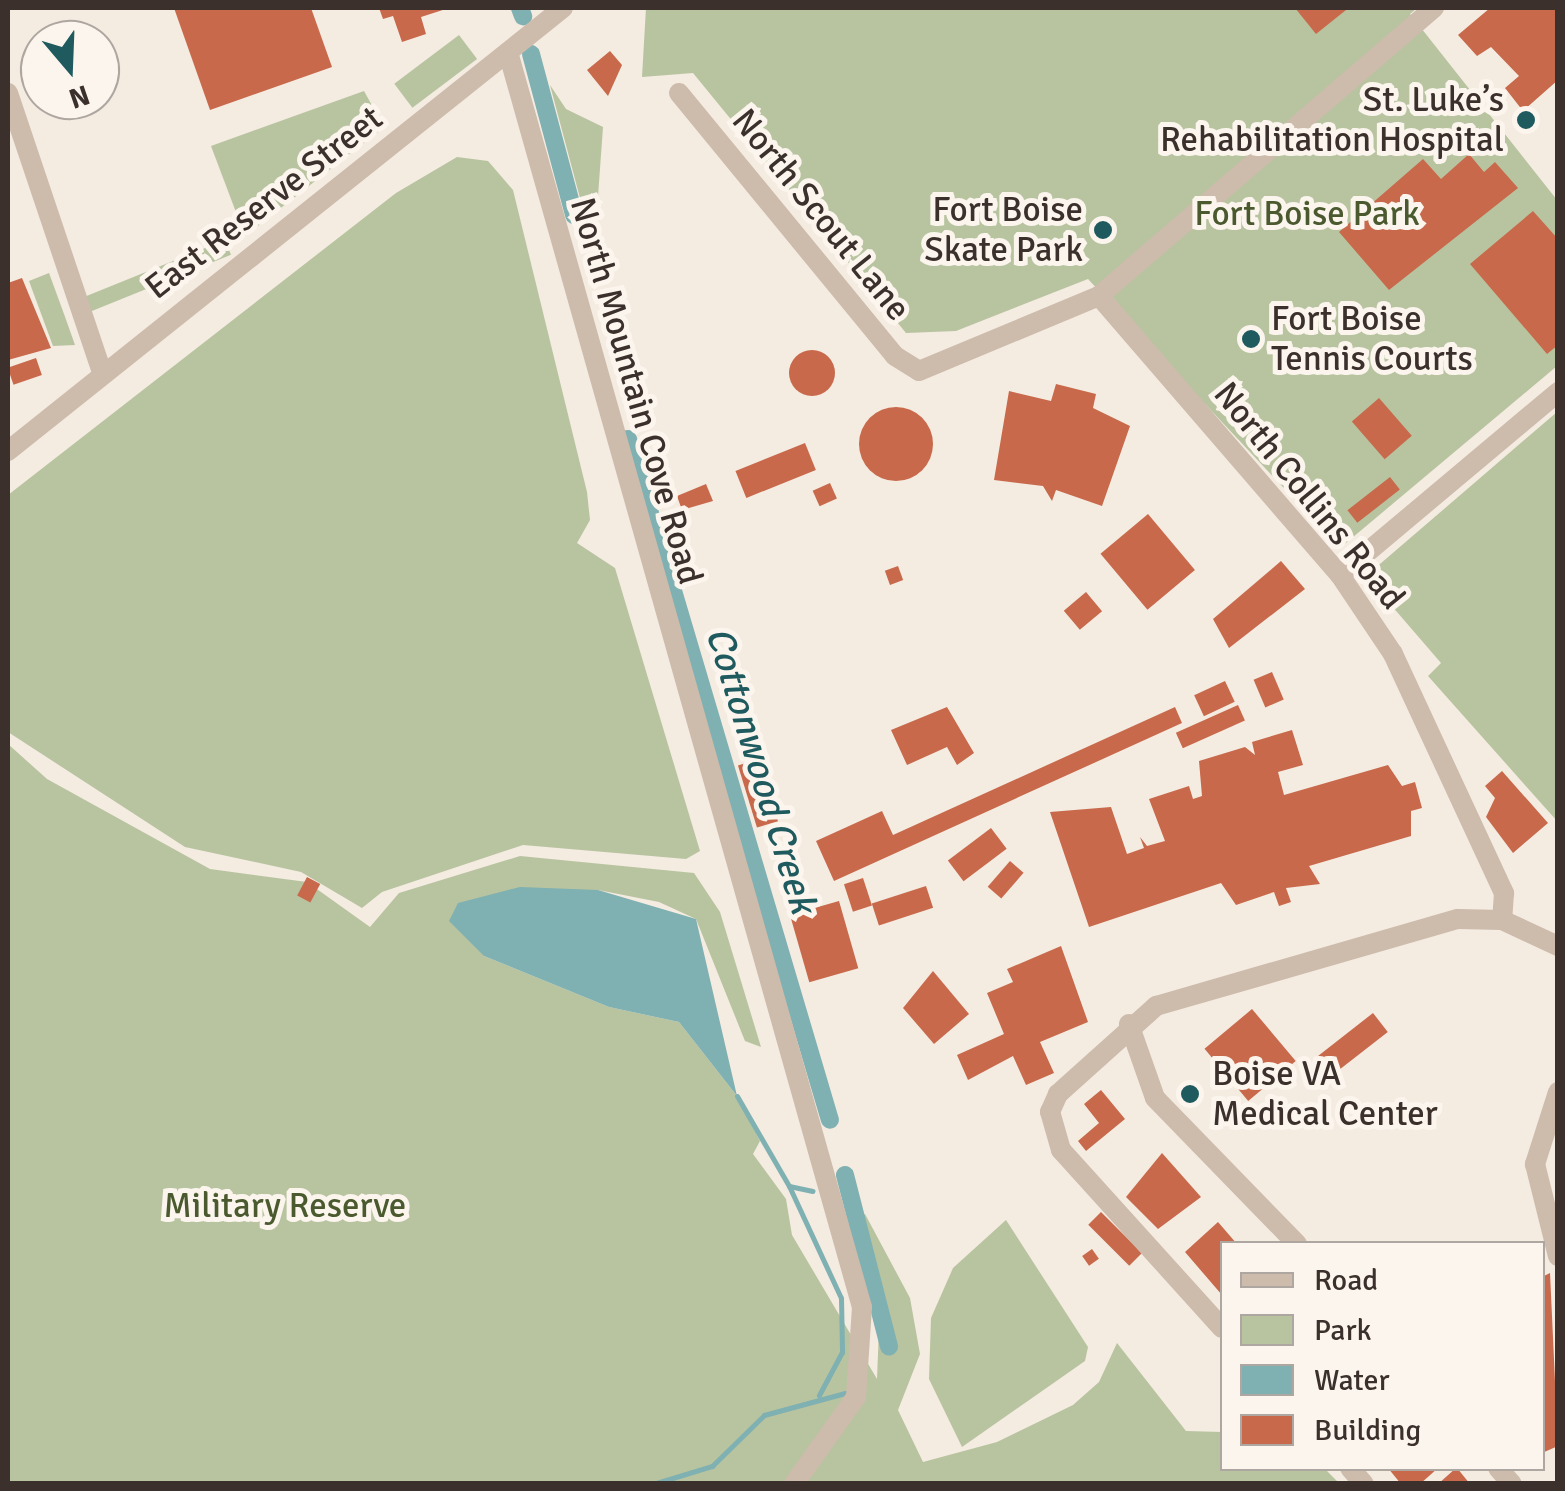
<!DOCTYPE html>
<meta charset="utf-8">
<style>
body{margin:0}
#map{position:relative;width:1565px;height:1491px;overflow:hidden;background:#f4ebe1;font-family:Signika,sans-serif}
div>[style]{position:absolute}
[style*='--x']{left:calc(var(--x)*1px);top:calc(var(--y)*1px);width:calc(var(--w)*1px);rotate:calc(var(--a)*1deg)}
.green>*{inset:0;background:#b8c4a0;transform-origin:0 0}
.water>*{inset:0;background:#7fb0b2}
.stream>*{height:5px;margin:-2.5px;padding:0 2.5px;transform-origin:2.5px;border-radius:2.5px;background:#7fb0b2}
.canal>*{height:18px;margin:-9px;padding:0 9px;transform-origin:9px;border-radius:9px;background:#7fb0b2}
.building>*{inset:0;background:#c8694b;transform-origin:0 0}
.round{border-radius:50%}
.minor>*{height:20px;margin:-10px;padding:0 10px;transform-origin:10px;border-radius:10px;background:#cdbbac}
.dots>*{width:28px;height:28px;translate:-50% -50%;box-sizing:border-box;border:5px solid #fbf5ee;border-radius:50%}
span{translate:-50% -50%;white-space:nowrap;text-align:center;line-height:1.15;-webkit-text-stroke:10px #fbf5ee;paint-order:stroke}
.poi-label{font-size:35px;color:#3b302b}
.right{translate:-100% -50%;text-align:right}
.left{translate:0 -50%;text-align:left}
.street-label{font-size:35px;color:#3b302b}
.park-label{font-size:35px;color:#4a5a2e}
.water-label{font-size:38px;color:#1f5a5e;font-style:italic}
.frame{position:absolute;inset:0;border:10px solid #3b302b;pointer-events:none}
.legend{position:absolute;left:1220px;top:1241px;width:325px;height:230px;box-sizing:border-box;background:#fbf5ee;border:2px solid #aea6a0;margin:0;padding:12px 18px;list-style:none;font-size:30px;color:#3b302b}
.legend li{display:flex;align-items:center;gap:20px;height:50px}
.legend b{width:50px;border:2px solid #aea6a0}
.north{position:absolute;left:20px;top:20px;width:100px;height:100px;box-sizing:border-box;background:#fbf5ee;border:2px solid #aea6a0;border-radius:50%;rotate:161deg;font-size:28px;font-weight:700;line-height:40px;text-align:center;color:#3b302b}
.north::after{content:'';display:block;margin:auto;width:35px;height:45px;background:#1f5a5e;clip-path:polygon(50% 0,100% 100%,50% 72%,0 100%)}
</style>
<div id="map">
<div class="green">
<div style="clip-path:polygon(646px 8px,1417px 8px,1410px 14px,1557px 200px,1557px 366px,1340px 548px,1088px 279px,956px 331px,906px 333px,693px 73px,642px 77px)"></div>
<div style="left:459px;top:35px;width:30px;height:81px;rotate:53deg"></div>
<div style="clip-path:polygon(550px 85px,566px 109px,603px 127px,597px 210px,584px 213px)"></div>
<div style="clip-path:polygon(364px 91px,384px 127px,245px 236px,211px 146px)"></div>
<div style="clip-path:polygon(457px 157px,488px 161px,513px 190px,587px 492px,590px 520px,577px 543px,615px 568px,700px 851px,686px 859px,523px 845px,382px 892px,362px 908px,301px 872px,185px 847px,8px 732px,8px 495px,396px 193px)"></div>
<div style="left:225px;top:240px;width:16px;height:158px;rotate:68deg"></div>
<div style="clip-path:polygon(49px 273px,64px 314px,75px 345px,53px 346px,29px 281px)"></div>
<div style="clip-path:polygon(1557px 412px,1557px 821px,1428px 676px,1441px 663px,1366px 576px)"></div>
<div style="clip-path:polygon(8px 744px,47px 779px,210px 869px,307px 882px,370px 927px,399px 893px,520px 856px,694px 873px,720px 912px,761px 1047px,745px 1041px,696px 919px,659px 902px,598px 890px,484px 956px,609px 1007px,679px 1022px,737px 1096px,760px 1141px,753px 1154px,786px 1199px,792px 1235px,877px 1379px,880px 1303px,856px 1217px,865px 1214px,910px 1298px,920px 1354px,898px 1410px,923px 1462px,997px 1442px,1073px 1405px,1099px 1382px,1117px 1343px,1186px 1431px,1222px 1432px,1222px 1468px,1325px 1469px,1339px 1483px,8px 1483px)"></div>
<div style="clip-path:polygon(1006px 1220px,1088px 1347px,1085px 1361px,962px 1447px,929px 1379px,931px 1318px,953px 1268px)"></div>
</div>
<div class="water">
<div style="clip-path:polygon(520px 887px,598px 890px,696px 919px,737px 1096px,679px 1022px,609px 1007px,484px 956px,449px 921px,458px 903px)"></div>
</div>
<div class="stream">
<div style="--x:737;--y:1096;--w:104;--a:60"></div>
<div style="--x:789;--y:1186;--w:24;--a:12"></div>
<div style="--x:789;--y:1186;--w:123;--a:65.1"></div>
<div style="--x:841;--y:1298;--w:54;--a:88.9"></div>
<div style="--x:842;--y:1352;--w:49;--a:118.1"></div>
<div style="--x:549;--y:1484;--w:47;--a:0"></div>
<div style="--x:653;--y:1484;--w:62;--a:-17"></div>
<div style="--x:712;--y:1466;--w:73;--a:-44.4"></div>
<div style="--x:764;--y:1415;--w:84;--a:-15.2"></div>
</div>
<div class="canal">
<div style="--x:520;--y:8;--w:9;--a:69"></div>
<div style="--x:531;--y:54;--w:167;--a:75"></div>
<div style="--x:628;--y:439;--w:710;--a:73.48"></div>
<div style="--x:845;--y:1175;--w:177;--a:75.6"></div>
</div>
<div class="building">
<div style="clip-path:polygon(174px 8px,311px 8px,332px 67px,210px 110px)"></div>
<div style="clip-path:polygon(379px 8px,449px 8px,421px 17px,426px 34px,402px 42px,393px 16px,383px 19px)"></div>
<div style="clip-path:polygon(1295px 8px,1345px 8px,1346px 10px,1316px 34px)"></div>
<div style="clip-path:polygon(1490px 8px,1558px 8px,1558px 80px,1523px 111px,1505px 88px,1519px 76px,1491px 47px,1477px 56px,1458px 35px)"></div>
<div style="clip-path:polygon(610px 51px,622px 65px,608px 96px,587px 70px)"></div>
<div style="clip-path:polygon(1469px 154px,1484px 172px,1495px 162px,1518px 188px,1389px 290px,1339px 232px,1423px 159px,1441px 179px)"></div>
<div style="clip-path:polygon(1533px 211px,1558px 239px,1558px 345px,1547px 354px,1470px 264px)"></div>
<div style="clip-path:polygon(22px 278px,51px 348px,8px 360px,8px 283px)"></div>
<div class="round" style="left:789px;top:350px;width:46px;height:46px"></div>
<div style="left:36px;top:358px;width:18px;height:30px;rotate:71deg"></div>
<div style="clip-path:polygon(1056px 384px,1096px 394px,1093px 408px,1130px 426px,1102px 506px,1056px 490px,1052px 501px,1043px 486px,994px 480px,1009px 391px,1051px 401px)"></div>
<div style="left:1379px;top:398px;width:50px;height:36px;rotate:49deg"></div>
<div class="round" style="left:859px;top:407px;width:74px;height:74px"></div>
<div style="left:805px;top:443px;width:29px;height:75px;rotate:68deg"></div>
<div style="left:1390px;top:477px;width:16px;height:54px;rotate:52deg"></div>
<div style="left:830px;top:483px;width:17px;height:19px;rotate:66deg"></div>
<div style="clip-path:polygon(706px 484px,713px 501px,682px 510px,677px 496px)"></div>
<div style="left:1148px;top:514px;width:73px;height:62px;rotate:50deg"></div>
<div style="clip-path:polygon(1281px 561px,1305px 589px,1229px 648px,1213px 619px)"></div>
<div style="left:898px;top:566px;width:15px;height:14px;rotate:70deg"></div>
<div style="left:1086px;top:592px;width:25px;height:29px;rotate:50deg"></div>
<div style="left:1272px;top:672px;width:30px;height:20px;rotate:67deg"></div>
<div style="left:1225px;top:681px;width:23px;height:34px;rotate:65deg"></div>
<div style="left:1238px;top:705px;width:17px;height:68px;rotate:66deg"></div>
<div style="clip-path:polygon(947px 707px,974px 753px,957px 765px,947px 747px,907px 765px,891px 730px)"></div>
<div style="clip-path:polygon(1175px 707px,1182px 723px,834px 881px,816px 841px,882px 811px,893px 835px)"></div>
<div style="clip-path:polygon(1292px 730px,1303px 765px,1278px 772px,1284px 795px,1388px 765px,1402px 786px,1415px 782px,1422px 808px,1411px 811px,1411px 836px,1309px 866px,1320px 884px,1286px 888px,1291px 902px,1279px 906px,1274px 892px,1236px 905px,1221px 883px,1089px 927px,1050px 812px,1111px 807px,1127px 854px,1144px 848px,1140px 837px,1147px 846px,1165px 841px,1149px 799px,1189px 786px,1193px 799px,1202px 796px,1199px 761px,1245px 747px,1255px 755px,1252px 742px)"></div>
<div style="left:759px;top:759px;width:65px;height:22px;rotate:73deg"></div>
<div style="clip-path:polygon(1502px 771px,1548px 823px,1513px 853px,1486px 817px,1495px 798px,1485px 786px)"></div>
<div style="left:991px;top:828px;width:26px;height:54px;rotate:53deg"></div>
<div style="left:1010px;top:861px;width:18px;height:34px;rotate:41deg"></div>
<div style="left:307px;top:877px;width:15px;height:21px;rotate:28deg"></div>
<div style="left:863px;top:878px;width:29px;height:20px;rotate:72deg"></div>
<div style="left:926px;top:886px;width:23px;height:57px;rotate:72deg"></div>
<div style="left:839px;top:901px;width:70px;height:51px;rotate:74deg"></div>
<div style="clip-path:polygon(1061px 946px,1088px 1022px,1040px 1042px,1054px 1073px,1026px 1085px,1013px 1056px,968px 1080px,957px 1055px,1004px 1034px,987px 993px,1013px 982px,1007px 969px)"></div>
<div style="clip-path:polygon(933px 971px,969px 1014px,934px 1044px,903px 1008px)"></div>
<div style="left:1252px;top:1009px;width:68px;height:62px;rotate:50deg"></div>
<div style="left:1373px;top:1013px;width:24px;height:75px;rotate:52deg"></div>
<div style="clip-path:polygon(1101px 1090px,1125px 1119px,1086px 1151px,1078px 1141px,1099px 1123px,1084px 1104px)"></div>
<div style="clip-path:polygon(1162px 1153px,1201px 1197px,1158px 1229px,1126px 1197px)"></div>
<div style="left:1101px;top:1212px;width:58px;height:18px;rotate:45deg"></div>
<div style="clip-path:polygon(1218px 1222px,1237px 1244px,1222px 1244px,1222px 1295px,1185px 1252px)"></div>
<div style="left:1092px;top:1249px;width:12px;height:12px;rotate:55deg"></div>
<div style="clip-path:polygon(1550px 1273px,1558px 1446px,1542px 1453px,1542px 1277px)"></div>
<div style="clip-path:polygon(1388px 1468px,1438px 1468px,1420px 1484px,1401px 1484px)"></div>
<div style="clip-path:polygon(1457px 1468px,1470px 1484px,1438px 1484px,1456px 1468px)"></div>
</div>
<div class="minor">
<div style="--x:508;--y:52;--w:1304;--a:74.25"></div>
<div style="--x:862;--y:1307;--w:90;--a:93.8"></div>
<div style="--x:856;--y:1397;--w:107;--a:125.5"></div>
<div style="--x:8;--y:93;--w:295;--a:71.4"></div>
<div style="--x:679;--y:93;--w:340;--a:50.6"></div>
<div style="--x:895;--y:356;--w:28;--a:32"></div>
<div style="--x:919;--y:371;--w:195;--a:-22.6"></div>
<div style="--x:1099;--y:296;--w:442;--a:-40.7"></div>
<div style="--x:1099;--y:296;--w:369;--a:49.2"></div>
<div style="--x:1340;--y:575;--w:95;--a:56.1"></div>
<div style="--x:1393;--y:654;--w:264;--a:65.1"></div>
<div style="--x:1504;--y:893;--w:27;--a:94"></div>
<div style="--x:8;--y:451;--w:710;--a:-38.6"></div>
<div style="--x:1340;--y:575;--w:285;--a:-40"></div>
<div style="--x:1129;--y:1024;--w:78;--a:70.6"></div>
<div style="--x:1155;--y:1098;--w:204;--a:45.8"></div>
<div style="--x:1558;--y:1092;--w:76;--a:107.7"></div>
<div style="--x:1535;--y:1164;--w:95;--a:76"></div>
<div style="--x:1222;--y:1328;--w:240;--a:-132.1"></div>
<div style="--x:1061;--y:1150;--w:40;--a:-106"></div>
<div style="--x:1050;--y:1112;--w:20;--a:-66"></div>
<div style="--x:1058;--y:1094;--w:132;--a:-41.9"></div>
<div style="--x:1156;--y:1006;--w:314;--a:-16.1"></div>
<div style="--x:1458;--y:919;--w:44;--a:1.3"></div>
<div style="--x:1502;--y:920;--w:62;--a:24.9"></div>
<div style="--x:1350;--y:1468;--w:21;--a:49"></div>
<div style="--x:1498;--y:1468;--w:21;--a:49"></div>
</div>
<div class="dots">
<div style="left:1526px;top:120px;background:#1f5a5e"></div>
<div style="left:1103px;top:230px;background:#1f5a5e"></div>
<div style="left:1251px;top:339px;background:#1f5a5e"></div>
<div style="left:1190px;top:1094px;background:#1f5a5e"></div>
</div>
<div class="poi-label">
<span class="right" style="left:1504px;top:120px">St. Luke’s<br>Rehabilitation Hospital</span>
<span class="right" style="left:1083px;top:230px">Fort Boise<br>Skate Park</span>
<span class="left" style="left:1271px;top:339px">Fort Boise<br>Tennis Courts</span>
<span class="left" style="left:1212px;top:1094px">Boise VA<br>Medical Center</span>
</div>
<div class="street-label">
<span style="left:264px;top:203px;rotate:-38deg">East Reserve Street</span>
<span style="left:821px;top:215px;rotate:51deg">North Scout Lane</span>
<span style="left:636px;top:391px;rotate:74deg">North Mountain Cove Road</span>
<span style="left:1309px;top:496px;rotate:51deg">North Collins Road</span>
</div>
<div class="park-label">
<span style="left:1307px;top:214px">Fort Boise Park</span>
<span style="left:285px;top:1206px">Military Reserve</span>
</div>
<div class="water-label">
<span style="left:761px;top:770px;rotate:73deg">Cottonwood Creek</span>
</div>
<div class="frame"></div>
<ul class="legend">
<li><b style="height:12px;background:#cdbbac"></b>Road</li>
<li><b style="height:28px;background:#b8c4a0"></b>Park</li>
<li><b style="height:28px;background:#7fb0b2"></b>Water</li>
<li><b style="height:28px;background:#c8694b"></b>Building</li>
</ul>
<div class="north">N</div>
</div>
